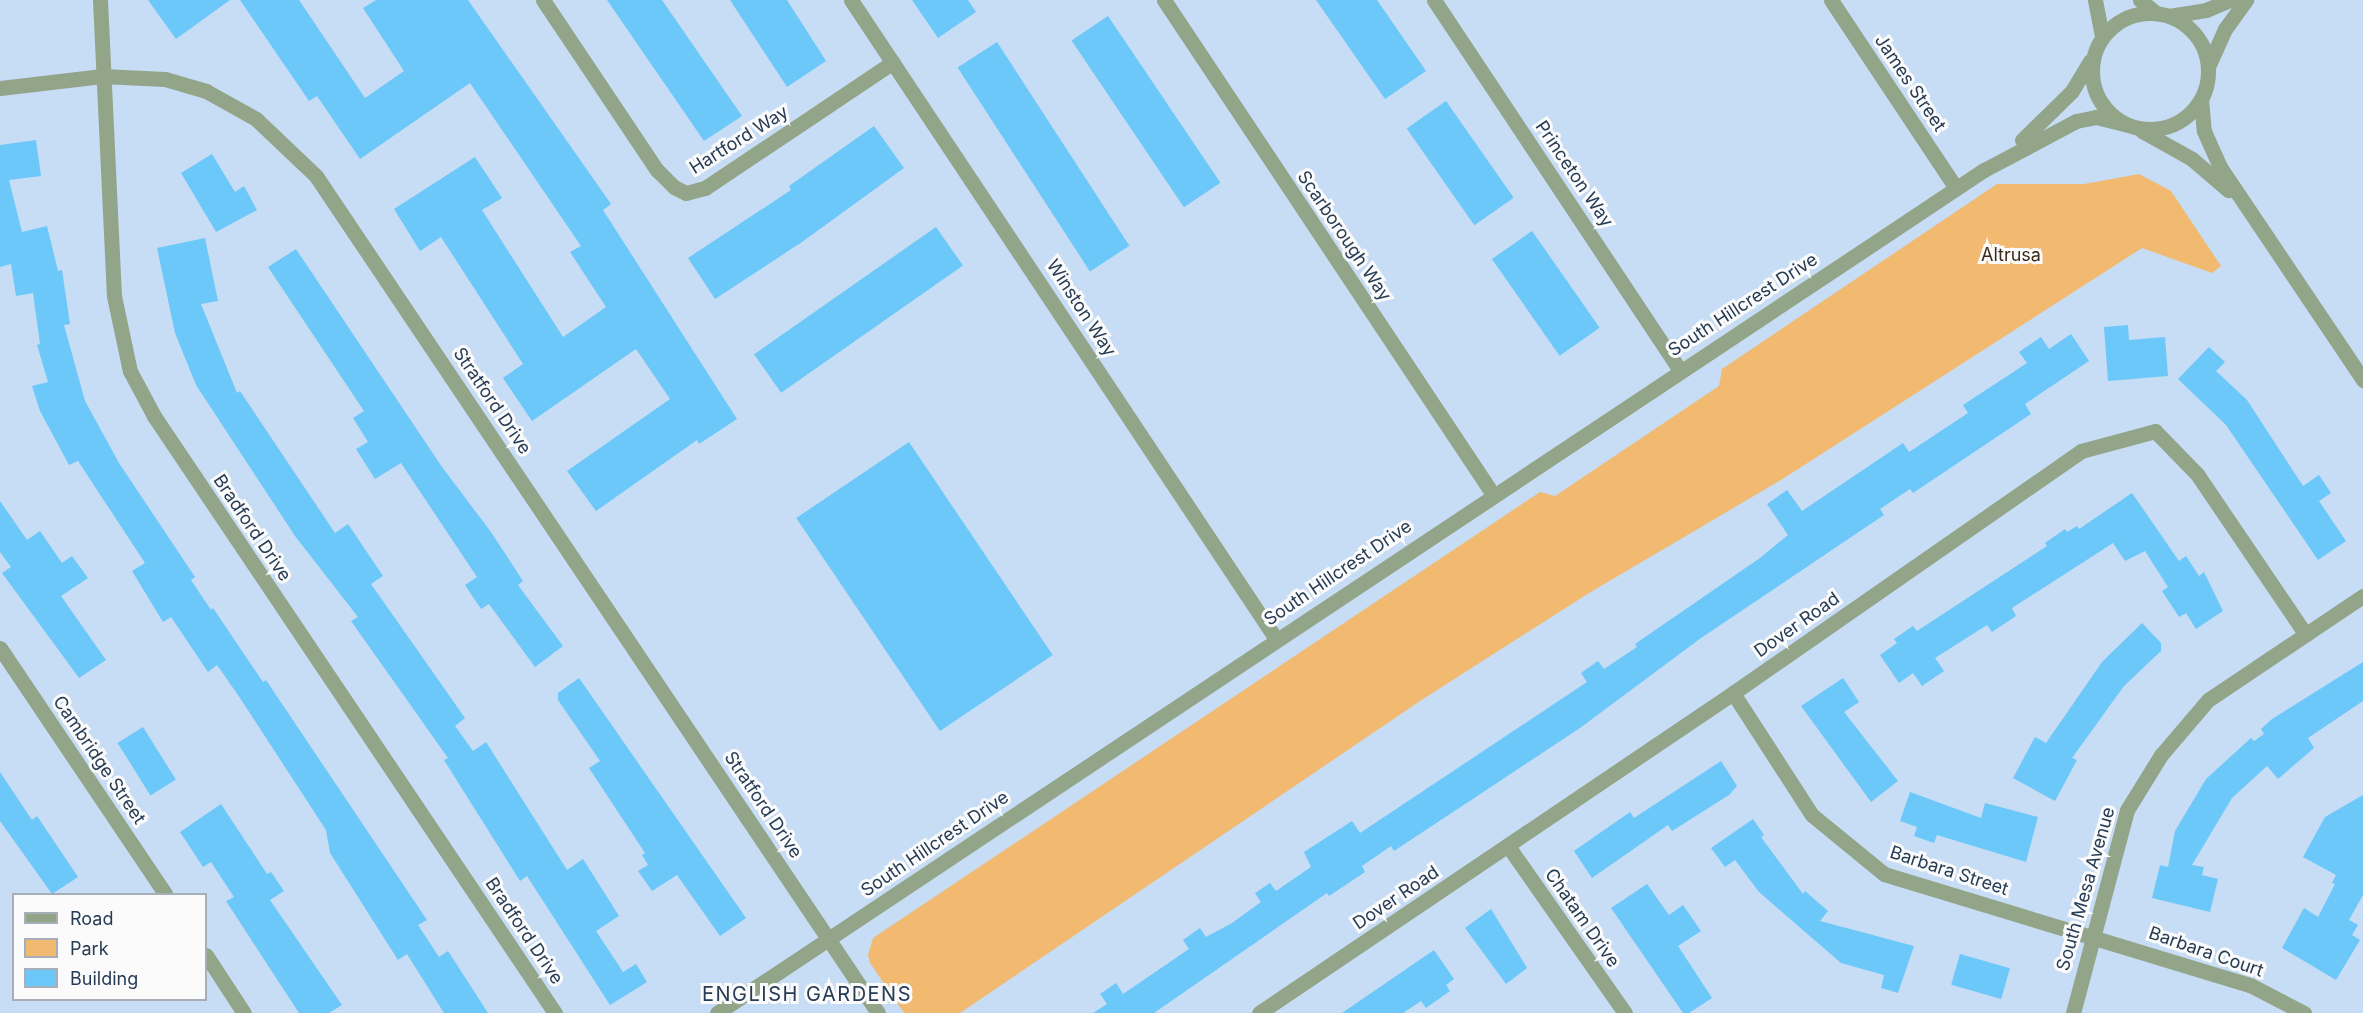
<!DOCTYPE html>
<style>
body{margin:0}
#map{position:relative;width:2363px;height:1013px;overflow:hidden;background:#c7dcf5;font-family:Inter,sans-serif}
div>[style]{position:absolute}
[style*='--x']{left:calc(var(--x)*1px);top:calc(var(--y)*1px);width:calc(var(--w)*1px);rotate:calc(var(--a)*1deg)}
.green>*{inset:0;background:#f1ba70}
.building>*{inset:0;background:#6cc8f8;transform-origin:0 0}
.minor>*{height:15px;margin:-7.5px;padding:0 7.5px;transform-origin:7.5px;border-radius:7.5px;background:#93a588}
.minor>.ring{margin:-7.5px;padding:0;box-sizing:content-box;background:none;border:15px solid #93a588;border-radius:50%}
span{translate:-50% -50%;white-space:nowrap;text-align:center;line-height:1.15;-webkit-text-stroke:6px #fbfbfb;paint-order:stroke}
.street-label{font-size:18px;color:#263b54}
.park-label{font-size:18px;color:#392c1b}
.neighbourhood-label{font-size:20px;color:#263b54;letter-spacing:1.5px}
.legend{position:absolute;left:12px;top:893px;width:195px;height:108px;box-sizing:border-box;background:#fbfbfb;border:2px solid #a6aeb8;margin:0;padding:8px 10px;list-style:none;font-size:18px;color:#263b54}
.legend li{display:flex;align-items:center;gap:12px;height:30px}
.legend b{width:30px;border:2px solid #a6aeb8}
</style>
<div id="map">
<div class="green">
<div style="clip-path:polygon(2139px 174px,2171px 191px,2221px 266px,2212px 273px,2142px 248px,1781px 480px,1589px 593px,1423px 699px,960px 1013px,904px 1013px,870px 963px,868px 955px,873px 938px,1540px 492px,1555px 496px,1719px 386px,1722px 369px,1997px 184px,2084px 184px)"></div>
</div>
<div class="building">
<div style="clip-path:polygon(148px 0,230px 0,176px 39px)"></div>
<div style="clip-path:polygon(240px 0,299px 0,365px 98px,404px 71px,363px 8px,376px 0,468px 0,611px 204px,603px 210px,737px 419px,699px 444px,697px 440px,596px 511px,567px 471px,670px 399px,636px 349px,532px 421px,503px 378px,523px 364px,441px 237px,420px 251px,394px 209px,475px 157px,502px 198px,482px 210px,563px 337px,606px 307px,570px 252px,581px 246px,470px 83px,360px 159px,317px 96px,309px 101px)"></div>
<div style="clip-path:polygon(607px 0,662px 0,742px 116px,704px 141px)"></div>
<div style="clip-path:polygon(730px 0,787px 0,826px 61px,787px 87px)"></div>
<div style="clip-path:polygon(912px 0,968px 0,976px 12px,938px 38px)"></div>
<div style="clip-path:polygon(1316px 0,1377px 0,1426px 71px,1385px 99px)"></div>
<div style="left:1108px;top:16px;width:201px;height:44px;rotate:56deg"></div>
<div style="left:997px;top:42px;width:243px;height:47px;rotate:57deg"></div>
<div style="left:1446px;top:101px;width:118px;height:48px;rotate:55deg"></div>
<div style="clip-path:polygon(874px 126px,904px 168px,802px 242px,715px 299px,688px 258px,791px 190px,789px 186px)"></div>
<div style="clip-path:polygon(36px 140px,41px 176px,9px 180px,22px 232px,47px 226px,58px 271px,62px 270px,70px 324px,64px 325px,85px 401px,119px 463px,195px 577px,191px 580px,211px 610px,213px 608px,263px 682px,266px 680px,427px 920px,418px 925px,439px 957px,448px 951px,488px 1013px,444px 1013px,407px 954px,398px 960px,330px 853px,326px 830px,240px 698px,217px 665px,208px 672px,171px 617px,163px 622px,132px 571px,145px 563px,78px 461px,69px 465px,40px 411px,32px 386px,48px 382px,37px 345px,40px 344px,33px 293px,16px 296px,11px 264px,0 267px,0 145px)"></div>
<div style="clip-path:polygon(212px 154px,235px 192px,244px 186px,257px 210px,216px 232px,181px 173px)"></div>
<div style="left:936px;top:227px;width:47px;height:222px;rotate:55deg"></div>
<div style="left:1532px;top:231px;width:118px;height:49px;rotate:55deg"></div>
<div style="clip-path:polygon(205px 238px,218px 301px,201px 304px,237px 393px,240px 391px,335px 533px,348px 524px,383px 576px,371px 584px,465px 718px,455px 726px,473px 751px,486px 742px,567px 870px,583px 859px,619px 916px,596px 931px,623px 972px,636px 964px,647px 982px,610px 1005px,527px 876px,520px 881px,444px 760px,448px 758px,351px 621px,358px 617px,295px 536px,196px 385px,175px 333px,157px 248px)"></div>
<div style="clip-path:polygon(296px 249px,442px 467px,491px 532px,523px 581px,518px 585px,563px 646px,535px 667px,489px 604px,481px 609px,465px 585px,477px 577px,401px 463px,375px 479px,356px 449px,368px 442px,353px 418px,364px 411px,268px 267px)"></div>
<div style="clip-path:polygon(2128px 325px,2129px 340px,2165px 337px,2168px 376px,2108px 381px,2104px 327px)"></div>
<div style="clip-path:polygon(2071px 334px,2089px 361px,2025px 404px,2031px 414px,1913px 493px,1910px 489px,1880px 509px,1884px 515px,1701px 638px,1580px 728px,1394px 851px,1391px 846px,1362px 866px,1365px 872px,1329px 896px,1327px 893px,1154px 1013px,1093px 1013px,1107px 1004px,1100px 994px,1116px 983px,1123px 994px,1189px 949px,1183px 940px,1200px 928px,1206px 937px,1232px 923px,1261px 902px,1255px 893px,1270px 883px,1276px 891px,1311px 867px,1304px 852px,1352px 821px,1360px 833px,1587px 682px,1581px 673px,1598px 661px,1604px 669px,1637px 647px,1635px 644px,1760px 558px,1788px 535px,1767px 504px,1787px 490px,1802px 511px,1903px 443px,1909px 452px,1968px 413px,1963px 405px,2027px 363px,2019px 352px,2041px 337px,2049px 349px)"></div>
<div style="clip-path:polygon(2209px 347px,2225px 362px,2216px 371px,2247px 400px,2303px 486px,2319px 475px,2331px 493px,2319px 501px,2346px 541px,2318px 560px,2226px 425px,2178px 379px)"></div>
<div style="left:909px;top:442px;width:257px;height:136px;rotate:56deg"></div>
<div style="clip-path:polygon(2132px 493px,2179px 561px,2186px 556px,2199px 576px,2204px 572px,2223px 611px,2196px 629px,2186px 613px,2179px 617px,2162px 591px,2168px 587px,2145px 551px,2125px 561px,2113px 543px,2012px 608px,2016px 616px,1992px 632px,1987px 625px,1935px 658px,1944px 671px,1922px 686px,1913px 673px,1899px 683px,1880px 655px,1897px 643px,1894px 639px,1913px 626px,1917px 631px,2047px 546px,2045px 543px,2065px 529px,2067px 532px,2077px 526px,2079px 529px)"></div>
<div style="clip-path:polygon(0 501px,27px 540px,40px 531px,62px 563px,72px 556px,88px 578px,61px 596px,106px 660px,79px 678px,2px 573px,11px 567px,0 552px)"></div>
<div style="clip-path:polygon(2142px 623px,2161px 643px,2161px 651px,2124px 686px,2072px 758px,2077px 760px,2055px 801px,2013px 778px,2035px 737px,2046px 743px,2102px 662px)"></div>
<div style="clip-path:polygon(2363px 662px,2363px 701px,2308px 738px,2314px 748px,2278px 779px,2267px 766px,2232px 798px,2192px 865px,2204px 867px,2202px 875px,2218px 879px,2210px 912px,2152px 898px,2160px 865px,2168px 867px,2175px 831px,2206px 779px,2251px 738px,2254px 741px,2264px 734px,2261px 729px,2272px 719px)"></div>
<div style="clip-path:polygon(579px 678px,746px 918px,720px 936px,677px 875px,652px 891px,638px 871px,648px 865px,642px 855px,645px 853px,589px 768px,600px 761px,558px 700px,558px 693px)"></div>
<div style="clip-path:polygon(1843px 678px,1859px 702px,1844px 712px,1898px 781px,1871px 802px,1801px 706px)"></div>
<div style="left:143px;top:727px;width:62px;height:30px;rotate:58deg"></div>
<div style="clip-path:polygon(1721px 761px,1737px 786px,1729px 795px,1672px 831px,1668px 825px,1592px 878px,1574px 851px,1630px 812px,1634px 818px)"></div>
<div style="clip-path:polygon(0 772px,32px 820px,37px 816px,78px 877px,52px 894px,0 821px)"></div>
<div style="clip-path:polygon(1910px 792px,1981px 818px,1985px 803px,2038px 817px,2026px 862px,1937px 835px,1934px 843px,1914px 836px,1917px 827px,1900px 821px)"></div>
<div style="clip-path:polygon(2363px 795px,2363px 895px,2349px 920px,2358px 925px,2352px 935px,2360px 940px,2336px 980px,2282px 948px,2304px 908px,2318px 917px,2335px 884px,2332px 883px,2336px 875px,2303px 857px,2325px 817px)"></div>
<div style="clip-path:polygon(221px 804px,267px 874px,271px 872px,284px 891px,270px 900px,342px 1005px,329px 1013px,299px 1013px,226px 901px,234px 897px,211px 862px,203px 867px,180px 832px)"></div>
<div style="clip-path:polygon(1753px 819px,1764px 835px,1761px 837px,1803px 894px,1805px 891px,1828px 911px,1820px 921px,1914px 946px,1898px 993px,1881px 988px,1884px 975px,1841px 963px,1759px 892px,1735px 860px,1725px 867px,1711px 848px)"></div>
<div style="clip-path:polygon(1647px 884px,1669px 915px,1683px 905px,1701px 931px,1678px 946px,1712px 998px,1689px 1013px,1683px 1013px,1611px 908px)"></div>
<div style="clip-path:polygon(1491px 909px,1527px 968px,1506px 984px,1465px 928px)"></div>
<div style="clip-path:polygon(1434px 950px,1454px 979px,1446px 985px,1450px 991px,1426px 1008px,1421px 1001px,1403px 1013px,1342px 1013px)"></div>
<div style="left:1960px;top:954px;width:52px;height:32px;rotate:16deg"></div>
</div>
<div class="minor">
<div style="--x:100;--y:0;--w:296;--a:87.3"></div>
<div style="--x:114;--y:296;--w:77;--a:78"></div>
<div style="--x:130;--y:371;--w:51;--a:61.9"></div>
<div style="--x:154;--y:416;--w:719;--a:56.11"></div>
<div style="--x:543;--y:0;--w:205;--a:56.2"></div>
<div style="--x:657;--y:170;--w:24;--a:45"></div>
<div style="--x:674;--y:187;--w:13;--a:27"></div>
<div style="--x:686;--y:193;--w:20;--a:-15"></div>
<div style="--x:705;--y:188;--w:226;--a:-33.8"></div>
<div style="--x:851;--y:0;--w:767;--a:56.37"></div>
<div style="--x:1164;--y:0;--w:592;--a:56.36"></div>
<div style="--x:1434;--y:0;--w:444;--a:56.4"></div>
<div style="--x:1831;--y:0;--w:226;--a:56.4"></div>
<div style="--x:2095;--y:0;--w:38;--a:79"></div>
<div style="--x:2140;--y:0;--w:21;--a:39"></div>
<div class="ring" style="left:2092px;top:13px;width:101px;height:101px"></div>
<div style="--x:2169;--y:16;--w:37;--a:-9"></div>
<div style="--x:2206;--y:10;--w:25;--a:-23"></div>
<div style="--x:2208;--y:67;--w:42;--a:-65.9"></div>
<div style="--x:2225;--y:29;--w:36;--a:-54"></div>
<div style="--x:0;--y:88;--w:103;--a:-6.7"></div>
<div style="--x:102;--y:76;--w:63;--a:2.7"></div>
<div style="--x:165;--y:79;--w:43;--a:16.3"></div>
<div style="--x:206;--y:91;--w:57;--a:29.2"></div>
<div style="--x:256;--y:119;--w:83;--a:43.5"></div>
<div style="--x:316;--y:176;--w:1008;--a:56.12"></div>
<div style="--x:2201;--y:99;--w:32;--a:85"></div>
<div style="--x:2204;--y:131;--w:39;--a:66"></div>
<div style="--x:2220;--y:167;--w:257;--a:56.1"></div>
<div style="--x:2142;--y:131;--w:57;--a:29.2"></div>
<div style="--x:2192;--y:159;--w:48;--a:40.7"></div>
<div style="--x:2022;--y:140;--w:70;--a:-44.4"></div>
<div style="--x:2072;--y:91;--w:35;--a:-59"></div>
<div style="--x:0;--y:648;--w:296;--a:56.1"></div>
<div style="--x:1733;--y:693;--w:145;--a:57.1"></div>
<div style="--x:1812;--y:815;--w:93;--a:39.3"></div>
<div style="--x:1884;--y:874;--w:382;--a:16.9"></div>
<div style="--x:2250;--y:985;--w:61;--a:27.4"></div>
<div style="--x:1508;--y:846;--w:204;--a:55"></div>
<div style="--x:206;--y:955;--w:69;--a:56.8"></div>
<div style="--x:717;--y:1013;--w:1522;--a:-33.64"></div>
<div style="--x:1984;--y:170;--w:104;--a:-28"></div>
<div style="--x:2076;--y:121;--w:20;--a:-11"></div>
<div style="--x:2096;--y:117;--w:32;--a:14"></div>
<div style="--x:1259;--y:1013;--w:572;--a:-34.02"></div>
<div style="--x:1733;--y:693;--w:424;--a:-34.8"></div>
<div style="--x:2081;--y:451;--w:77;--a:-15.1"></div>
<div style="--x:2155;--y:431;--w:60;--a:45.7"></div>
<div style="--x:2197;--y:474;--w:194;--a:55.9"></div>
<div style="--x:2073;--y:1013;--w:210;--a:-75.1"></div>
<div style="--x:2127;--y:810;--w:65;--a:-58.3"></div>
<div style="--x:2161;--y:755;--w:72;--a:-49.5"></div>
<div style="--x:2208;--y:700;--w:187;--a:-33.9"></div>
</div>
<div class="street-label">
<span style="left:1910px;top:83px;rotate:56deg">James Street</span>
<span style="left:739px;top:140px;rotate:-32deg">Hartford Way</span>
<span style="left:1574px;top:174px;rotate:56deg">Princeton Way</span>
<span style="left:1344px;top:236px;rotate:56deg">Scarborough Way</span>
<span style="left:1743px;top:305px;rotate:-33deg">South Hillcrest Drive</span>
<span style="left:1081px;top:308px;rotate:57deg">Winston Way</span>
<span style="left:492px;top:401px;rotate:56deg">Stratford Drive</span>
<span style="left:252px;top:528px;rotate:56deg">Bradford Drive</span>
<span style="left:1338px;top:573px;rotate:-34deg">South Hillcrest Drive</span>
<span style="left:1797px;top:625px;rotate:-35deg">Dover Road</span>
<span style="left:99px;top:760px;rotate:56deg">Cambridge Street</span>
<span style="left:763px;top:805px;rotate:56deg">Stratford Drive</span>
<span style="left:935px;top:844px;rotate:-34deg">South Hillcrest Drive</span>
<span style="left:1949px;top:871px;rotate:18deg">Barbara Street</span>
<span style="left:2086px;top:889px;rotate:-74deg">South Mesa Avenue</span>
<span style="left:1396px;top:898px;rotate:-34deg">Dover Road</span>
<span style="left:1582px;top:918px;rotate:55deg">Chatam Drive</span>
<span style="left:524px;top:931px;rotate:56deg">Bradford Drive</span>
<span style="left:2206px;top:952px;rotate:19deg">Barbara Court</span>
</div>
<div class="park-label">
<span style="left:2011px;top:255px">Altrusa</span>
</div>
<div class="neighbourhood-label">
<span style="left:807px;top:994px">ENGLISH GARDENS</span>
</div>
<ul class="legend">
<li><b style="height:8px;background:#93a588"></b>Road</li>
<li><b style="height:16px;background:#f1ba70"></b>Park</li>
<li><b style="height:16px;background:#6cc8f8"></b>Building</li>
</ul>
</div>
